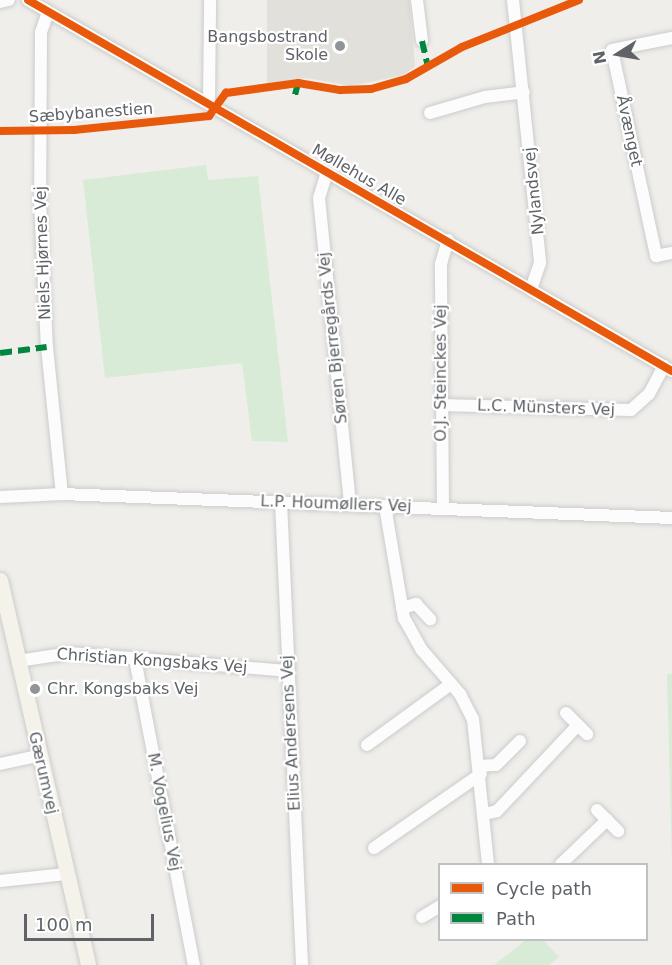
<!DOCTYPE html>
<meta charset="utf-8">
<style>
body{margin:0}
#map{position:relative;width:672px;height:965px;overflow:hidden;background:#efeeea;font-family:"DejaVu Sans",sans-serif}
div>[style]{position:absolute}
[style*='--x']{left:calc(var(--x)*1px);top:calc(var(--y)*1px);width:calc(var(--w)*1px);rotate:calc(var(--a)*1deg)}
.education>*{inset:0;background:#e2e0da}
.green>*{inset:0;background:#d8ebd6}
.roads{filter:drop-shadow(0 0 2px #cbcccc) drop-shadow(0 0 2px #cbcccc)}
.minor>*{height:12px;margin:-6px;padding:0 6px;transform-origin:6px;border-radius:6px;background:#fdfcfc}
.major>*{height:15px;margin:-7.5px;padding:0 7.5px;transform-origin:7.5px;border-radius:7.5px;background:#f4f2e9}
.quiet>*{height:6px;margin-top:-3px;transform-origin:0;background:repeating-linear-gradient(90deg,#00873e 0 12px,transparent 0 18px)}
.cycleway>*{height:8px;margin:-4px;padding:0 4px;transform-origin:4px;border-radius:4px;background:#e8590c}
.dots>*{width:16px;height:16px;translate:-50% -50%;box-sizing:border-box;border:3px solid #fff;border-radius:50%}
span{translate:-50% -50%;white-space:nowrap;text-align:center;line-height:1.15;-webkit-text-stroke:4.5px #fff;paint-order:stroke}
.poi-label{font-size:16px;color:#5f6368}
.right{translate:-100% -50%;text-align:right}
.left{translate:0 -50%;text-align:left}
.street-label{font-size:16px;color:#5f6368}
.legend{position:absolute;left:438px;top:863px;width:210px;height:78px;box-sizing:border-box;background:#fff;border:2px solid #bfc1c3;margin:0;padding:8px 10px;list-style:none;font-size:18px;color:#5f6368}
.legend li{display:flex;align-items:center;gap:12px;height:30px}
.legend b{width:30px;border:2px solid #bfc1c3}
.north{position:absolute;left:588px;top:24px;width:60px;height:60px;-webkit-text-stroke:4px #fff;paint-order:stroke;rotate:259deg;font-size:16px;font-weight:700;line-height:24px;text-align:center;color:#5f6368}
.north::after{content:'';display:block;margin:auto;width:21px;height:27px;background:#5f6368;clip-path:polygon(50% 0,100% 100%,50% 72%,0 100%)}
.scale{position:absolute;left:24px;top:914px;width:130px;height:27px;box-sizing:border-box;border:3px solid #5f6368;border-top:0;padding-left:8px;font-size:18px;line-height:21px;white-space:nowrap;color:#5f6368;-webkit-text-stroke:4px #fff;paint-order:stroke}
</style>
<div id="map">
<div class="education">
<div style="clip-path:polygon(267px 0,409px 0,415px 66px,404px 75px,351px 86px,307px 78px,267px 83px)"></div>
</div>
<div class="green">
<div style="clip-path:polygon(206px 165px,208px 180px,258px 176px,288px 442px,252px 441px,242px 363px,105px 378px,83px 180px)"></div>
<div style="clip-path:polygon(667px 674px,672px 674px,672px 864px)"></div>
<div style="clip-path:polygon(526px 940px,543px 940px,559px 957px,549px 965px,494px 965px)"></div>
</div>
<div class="roads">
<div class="minor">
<div style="--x:28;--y:0;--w:743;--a:29.95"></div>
<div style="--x:417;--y:0;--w:41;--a:83"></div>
<div style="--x:513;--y:0;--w:264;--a:84.1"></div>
<div style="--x:540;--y:263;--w:28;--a:109"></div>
<div style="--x:0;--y:2;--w:9;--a:-13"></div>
<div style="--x:48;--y:12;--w:21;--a:109"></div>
<div style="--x:41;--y:32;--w:169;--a:90.3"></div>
<div style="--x:40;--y:201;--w:146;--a:87.3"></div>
<div style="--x:47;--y:347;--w:148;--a:84.2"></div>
<div style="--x:672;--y:38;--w:61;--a:168.7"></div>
<div style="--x:612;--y:50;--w:211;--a:77.9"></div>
<div style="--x:656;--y:256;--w:16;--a:-11"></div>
<div style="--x:209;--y:104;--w:104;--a:-89.4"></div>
<div style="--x:430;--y:113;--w:57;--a:-16.2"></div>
<div style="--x:485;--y:97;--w:39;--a:-7"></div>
<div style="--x:327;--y:172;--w:27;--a:107"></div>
<div style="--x:319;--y:198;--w:309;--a:84.2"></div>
<div style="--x:441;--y:405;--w:190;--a:1.5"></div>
<div style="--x:631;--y:410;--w:24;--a:-42"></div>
<div style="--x:649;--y:394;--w:32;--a:-62"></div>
<div style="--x:0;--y:497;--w:62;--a:-2.8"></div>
<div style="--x:62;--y:494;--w:610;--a:2.25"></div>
<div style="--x:281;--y:502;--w:463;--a:87.4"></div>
<div style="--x:385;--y:506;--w:114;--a:80.4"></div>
<div style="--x:404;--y:618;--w:35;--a:61"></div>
<div style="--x:421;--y:649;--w:60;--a:49.1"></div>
<div style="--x:460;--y:694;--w:28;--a:63"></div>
<div style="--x:473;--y:719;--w:146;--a:84.1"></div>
<div style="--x:443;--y:508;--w:244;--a:-90.5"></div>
<div style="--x:441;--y:264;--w:25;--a:-74"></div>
<div style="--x:402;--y:608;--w:15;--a:-16"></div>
<div style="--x:416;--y:604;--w:21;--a:47"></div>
<div style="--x:135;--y:659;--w:312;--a:79.1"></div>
<div style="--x:18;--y:661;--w:53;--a:-8.7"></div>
<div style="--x:70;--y:653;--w:218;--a:4.7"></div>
<div style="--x:566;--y:713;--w:30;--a:45"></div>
<div style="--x:367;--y:745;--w:104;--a:-36"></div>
<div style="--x:0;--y:764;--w:40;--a:-12"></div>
<div style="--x:480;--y:766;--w:16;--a:-4"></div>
<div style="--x:496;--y:765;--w:34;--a:-45"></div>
<div style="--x:597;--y:810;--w:30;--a:45"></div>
<div style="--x:484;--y:814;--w:13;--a:-13"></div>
<div style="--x:497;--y:811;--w:118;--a:-46.7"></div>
<div style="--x:374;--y:848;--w:130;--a:-34.7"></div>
<div style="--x:561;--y:864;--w:64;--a:-43.7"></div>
<div style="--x:0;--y:881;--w:66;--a:-6.1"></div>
<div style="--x:422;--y:917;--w:21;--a:-31"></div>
</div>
<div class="major">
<div style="--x:0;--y:580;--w:395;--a:77.1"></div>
</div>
</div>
<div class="quiet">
<div style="--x:422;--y:41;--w:26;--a:77"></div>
<div style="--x:293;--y:84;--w:5;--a:-11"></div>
<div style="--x:298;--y:83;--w:16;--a:104"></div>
<div style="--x:0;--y:353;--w:47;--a:-7.3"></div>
</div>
<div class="cycleway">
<div style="--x:28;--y:0;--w:743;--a:29.95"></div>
<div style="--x:0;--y:131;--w:74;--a:-0.8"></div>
<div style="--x:74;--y:130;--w:136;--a:-5.9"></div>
<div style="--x:209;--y:116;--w:29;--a:-54"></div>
<div style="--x:226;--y:93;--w:73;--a:-7.9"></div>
<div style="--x:298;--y:83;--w:43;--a:9.5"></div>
<div style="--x:340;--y:90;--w:31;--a:-2"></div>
<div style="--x:371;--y:89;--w:36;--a:-16"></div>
<div style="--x:406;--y:79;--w:64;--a:-29.7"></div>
<div style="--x:462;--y:47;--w:126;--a:-21.9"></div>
</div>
<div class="dots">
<div style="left:340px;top:46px;background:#919496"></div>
<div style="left:35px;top:689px;background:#919496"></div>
</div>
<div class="poi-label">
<span class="right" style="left:328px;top:46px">Bangsbostrand<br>Skole</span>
<span class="left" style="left:47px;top:689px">Chr. Kongsbaks Vej</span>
</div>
<div class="street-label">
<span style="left:91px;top:113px;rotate:-4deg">Sæbybanestien</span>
<span style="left:629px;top:131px;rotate:78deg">Åvænget</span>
<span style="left:359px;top:175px;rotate:30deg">Møllehus Alle</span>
<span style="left:534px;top:191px;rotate:-96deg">Nylandsvej</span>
<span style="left:43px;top:253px;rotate:-92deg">Niels Hjørnes Vej</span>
<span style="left:333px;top:338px;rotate:-96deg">Søren Bjerregårds Vej</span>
<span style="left:441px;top:373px;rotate:-90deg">O.J. Steinckes Vej</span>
<span style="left:546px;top:408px;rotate:2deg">L.C. Münsters Vej</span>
<span style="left:336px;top:504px;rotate:2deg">L.P. Houmøllers Vej</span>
<span style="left:152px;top:661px;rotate:4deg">Christian Kongsbaks Vej</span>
<span style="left:291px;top:733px;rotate:-93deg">Elius Andersens Vej</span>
<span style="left:43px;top:773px;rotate:77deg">Gærumvej</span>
<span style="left:164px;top:812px;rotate:79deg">M. Vogelius Vej</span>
</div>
<ul class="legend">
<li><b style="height:8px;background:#e8590c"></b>Cycle path</li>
<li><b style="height:8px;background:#00873e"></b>Path</li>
</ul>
<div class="north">N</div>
<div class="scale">100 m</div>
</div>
